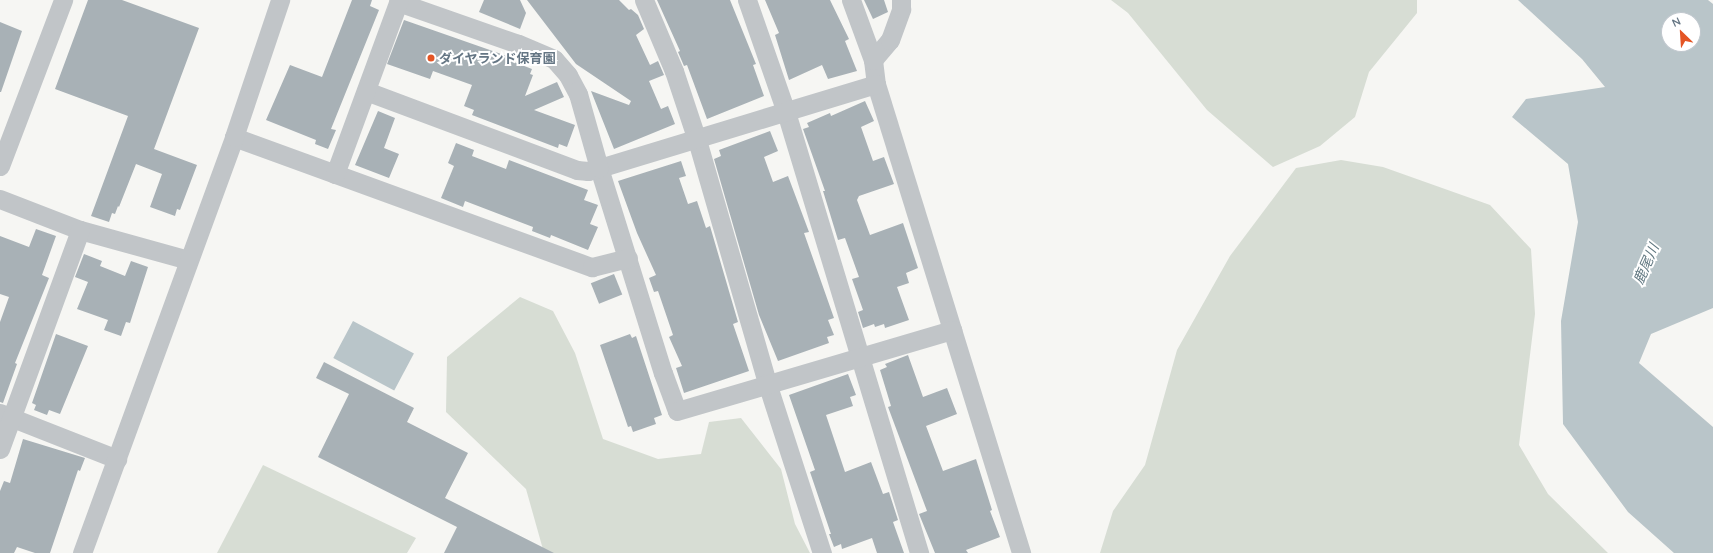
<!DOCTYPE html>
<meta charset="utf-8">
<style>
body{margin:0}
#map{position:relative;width:1713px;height:553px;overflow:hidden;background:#f6f6f3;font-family:Quicksand,"Noto Sans JP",sans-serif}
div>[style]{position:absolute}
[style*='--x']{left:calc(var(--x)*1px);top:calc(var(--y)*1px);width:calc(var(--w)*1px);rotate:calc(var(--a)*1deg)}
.green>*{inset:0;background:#d7ddd4}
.water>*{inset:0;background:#b9c5c9;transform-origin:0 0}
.building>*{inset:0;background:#a8b1b6;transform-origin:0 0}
.minor>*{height:19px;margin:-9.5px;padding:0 9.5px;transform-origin:9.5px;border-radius:9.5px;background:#c1c5c8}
.dots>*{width:11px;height:11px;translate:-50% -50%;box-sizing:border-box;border:2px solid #fff;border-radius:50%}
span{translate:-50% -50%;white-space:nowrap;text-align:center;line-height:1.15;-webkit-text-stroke:4px #fff;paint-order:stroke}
.poi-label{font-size:13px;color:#657684;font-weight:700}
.left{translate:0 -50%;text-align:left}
.water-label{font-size:14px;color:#607780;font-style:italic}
.north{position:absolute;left:1661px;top:12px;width:40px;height:40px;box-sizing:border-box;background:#fff;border:1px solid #c1c8ce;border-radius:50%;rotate:335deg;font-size:11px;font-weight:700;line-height:16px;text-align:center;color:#657684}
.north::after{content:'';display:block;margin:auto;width:14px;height:18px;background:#e45525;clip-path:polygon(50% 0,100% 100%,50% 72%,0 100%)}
</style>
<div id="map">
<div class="green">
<div style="clip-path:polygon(1111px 0,1417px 0,1417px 13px,1369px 72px,1355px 117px,1320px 146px,1273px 167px,1207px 110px,1128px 13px)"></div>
<div style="clip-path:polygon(1341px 160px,1383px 167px,1490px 205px,1531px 249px,1535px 314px,1519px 445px,1548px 494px,1608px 553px,1100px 553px,1113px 511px,1145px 465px,1177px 350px,1230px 256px,1296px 168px)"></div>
<div style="clip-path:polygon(520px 297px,553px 311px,575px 353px,603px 439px,658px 459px,701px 454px,709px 422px,741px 418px,781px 469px,795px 524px,810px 553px,544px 553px,526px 489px,446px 412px,447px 357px)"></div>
<div style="clip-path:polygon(263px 465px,416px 538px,407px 553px,217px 553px)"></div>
</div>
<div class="water">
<div style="clip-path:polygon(evenodd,1518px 0,1708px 0,1713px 4px,1713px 308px,1651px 334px,1639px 363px,1713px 427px,1713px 553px,1674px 553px,1628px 512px,1563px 424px,1561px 321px,1578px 222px,1568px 164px,1512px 117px,1526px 99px,1605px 87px,1582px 59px,1518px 0,1669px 20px,1693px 20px,1693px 44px,1669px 44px,1669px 20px)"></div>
<div style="left:353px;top:321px;width:69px;height:42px;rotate:28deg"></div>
</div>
<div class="building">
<div style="clip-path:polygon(88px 0,122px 0,199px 28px,154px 149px,197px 165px,180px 210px,177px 209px,175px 216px,150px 207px,162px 174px,136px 164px,119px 207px,118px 206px,115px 214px,112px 213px,109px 222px,91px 216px,128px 116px,55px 89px)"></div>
<div style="clip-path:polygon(352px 0,372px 0,370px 6px,379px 10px,331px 129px,336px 130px,328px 149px,315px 144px,316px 140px,266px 120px,290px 65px,322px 77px)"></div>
<div style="clip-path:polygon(484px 0,520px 0,526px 13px,520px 29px,479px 12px)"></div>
<div style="clip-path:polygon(527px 0,619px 0,629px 10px,631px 9px,638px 15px,644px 29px,636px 35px,650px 65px,658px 61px,664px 75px,649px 81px,661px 109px,668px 106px,675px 124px,614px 149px,591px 91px,629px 105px,631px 101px,576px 64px)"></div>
<div style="clip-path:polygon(657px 0,730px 0,756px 64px,753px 65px,764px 96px,707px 119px,687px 65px,684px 66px,678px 52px,680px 51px)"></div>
<div style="clip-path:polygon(765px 0,830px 0,849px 39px,845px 41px,857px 71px,828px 79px,822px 65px,789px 80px,775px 35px,779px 33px)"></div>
<div style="clip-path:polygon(864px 0,884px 0,888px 12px,873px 19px)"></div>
<div style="clip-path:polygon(404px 20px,507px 56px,506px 59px,532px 69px,530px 74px,533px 75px,525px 96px,557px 82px,564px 97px,534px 110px,575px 125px,567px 147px,559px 144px,558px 148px,537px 140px,472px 115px,474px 110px,464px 106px,472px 85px,433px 71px,430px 79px,387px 64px)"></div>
<div style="clip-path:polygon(0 22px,22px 31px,1px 92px,0 92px)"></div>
<div style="clip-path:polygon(865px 101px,874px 121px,861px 127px,873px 161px,884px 157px,894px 184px,859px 196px,857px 200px,870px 235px,903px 223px,918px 268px,906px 273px,909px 283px,897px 287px,909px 320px,885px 328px,884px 324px,875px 327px,874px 324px,863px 328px,858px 312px,863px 310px,852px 279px,859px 277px,845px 238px,838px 240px,823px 191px,825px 191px,803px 129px,809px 127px,807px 123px,830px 113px,831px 116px)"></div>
<div style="clip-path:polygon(378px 111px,395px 118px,384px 148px,399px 154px,389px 178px,355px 165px)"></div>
<div style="clip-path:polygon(770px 131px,778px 151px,764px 157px,773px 182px,788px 176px,809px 232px,804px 233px,834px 318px,828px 320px,834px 335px,827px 337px,829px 343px,778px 361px,759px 315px,714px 159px,721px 156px,719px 150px)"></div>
<div style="clip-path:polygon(456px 143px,474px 150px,472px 156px,506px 169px,509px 160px,588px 190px,584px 200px,598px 205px,590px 224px,598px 227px,588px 250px,551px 235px,550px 238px,532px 231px,533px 227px,465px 201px,463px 207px,441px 198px,454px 166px,448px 163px)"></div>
<div style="clip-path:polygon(681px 161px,686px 176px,679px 178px,688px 204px,697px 201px,706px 228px,710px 226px,738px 322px,733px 324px,749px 371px,684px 393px,676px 368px,682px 366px,669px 337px,673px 335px,658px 291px,654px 292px,649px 278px,656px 275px,637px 233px,618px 181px)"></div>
<div style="clip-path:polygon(36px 229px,56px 236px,42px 275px,49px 278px,15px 363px,17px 364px,3px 403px,0 402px,0 322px,9px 297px,0 294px,0 236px,29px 247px)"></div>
<div style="clip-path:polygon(84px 254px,102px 261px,100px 266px,125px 276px,131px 261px,148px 267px,130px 323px,126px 322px,121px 336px,104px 330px,108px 320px,77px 309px,88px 282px,75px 277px)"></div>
<div style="left:614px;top:274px;width:22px;height:25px;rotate:68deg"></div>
<div style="clip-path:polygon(56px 334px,88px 346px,60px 414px,49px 410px,47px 415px,34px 410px,36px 405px,32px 403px)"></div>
<div style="clip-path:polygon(630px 334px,632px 338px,636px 336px,662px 415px,654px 418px,656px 424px,633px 432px,631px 426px,628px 427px,600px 345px)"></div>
<div style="clip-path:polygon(908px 355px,923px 397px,947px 388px,957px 414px,926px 426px,943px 471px,976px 459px,992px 510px,990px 511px,1000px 537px,966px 550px,968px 553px,935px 553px,919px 514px,927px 511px,888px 407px,891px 406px,880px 370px,887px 367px,885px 364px)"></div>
<div style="clip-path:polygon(324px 362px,414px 408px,407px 422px,468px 453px,445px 498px,554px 553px,444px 553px,457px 527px,318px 457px,349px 394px,316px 378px)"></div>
<div style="clip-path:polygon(848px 374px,856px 395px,850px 397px,853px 406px,826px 415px,845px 472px,871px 462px,883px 494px,889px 492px,898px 520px,893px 522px,904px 553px,877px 553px,872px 538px,842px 549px,841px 544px,834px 547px,829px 534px,831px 534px,810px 472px,815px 470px,789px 395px)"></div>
<div style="clip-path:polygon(23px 439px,85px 458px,80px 471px,78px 470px,50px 553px,35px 553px,17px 547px,14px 553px,0 553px,0 491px,4px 481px,10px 483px)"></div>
</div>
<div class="minor">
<div style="--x:644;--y:0;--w:77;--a:67.1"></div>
<div style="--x:674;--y:71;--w:73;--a:71.6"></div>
<div style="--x:697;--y:140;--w:253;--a:73.9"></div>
<div style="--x:767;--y:383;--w:179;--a:72.1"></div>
<div style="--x:747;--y:0;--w:119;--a:70.8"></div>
<div style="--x:786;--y:112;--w:461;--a:73.2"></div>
<div style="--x:851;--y:0;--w:64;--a:69.9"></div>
<div style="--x:873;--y:60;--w:24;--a:83"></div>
<div style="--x:876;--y:84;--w:491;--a:72.8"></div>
<div style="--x:873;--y:60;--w:26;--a:-50"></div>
<div style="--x:890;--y:40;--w:33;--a:-70"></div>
<div style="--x:901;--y:9;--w:9;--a:-90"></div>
<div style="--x:876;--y:84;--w:289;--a:163.1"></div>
<div style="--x:599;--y:168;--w:215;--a:72.7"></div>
<div style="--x:663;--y:373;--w:40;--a:69.8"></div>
<div style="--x:677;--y:411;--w:287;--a:-16.4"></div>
<div style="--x:366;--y:91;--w:225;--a:20.5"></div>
<div style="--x:577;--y:170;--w:11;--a:5"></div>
<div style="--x:588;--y:171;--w:11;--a:-15"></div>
<div style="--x:599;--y:168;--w:77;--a:-105.8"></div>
<div style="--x:578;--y:94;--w:21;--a:-118"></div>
<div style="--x:568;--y:75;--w:21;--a:-131"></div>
<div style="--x:554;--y:59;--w:39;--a:-157"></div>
<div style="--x:518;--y:44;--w:127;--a:-160.7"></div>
<div style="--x:234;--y:137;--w:381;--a:20"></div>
<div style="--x:592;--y:267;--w:37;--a:-14"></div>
<div style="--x:0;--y:166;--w:178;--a:-69.2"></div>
<div style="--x:335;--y:174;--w:185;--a:-69.8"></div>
<div style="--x:0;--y:199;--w:86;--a:21.2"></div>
<div style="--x:80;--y:230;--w:112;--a:15.5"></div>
<div style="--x:0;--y:413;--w:126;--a:21.5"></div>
<div style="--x:0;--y:449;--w:233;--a:-69.9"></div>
<div style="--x:82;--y:553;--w:443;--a:-69.9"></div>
<div style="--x:234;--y:137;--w:145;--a:-71.4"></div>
</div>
<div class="dots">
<div style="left:431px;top:58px;background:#e45525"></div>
</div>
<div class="poi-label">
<span class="left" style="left:439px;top:58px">ダイヤランド保育園</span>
</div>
<div class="water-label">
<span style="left:1646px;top:264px;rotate:-66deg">鹿尾川</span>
</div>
<div class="north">N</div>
</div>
